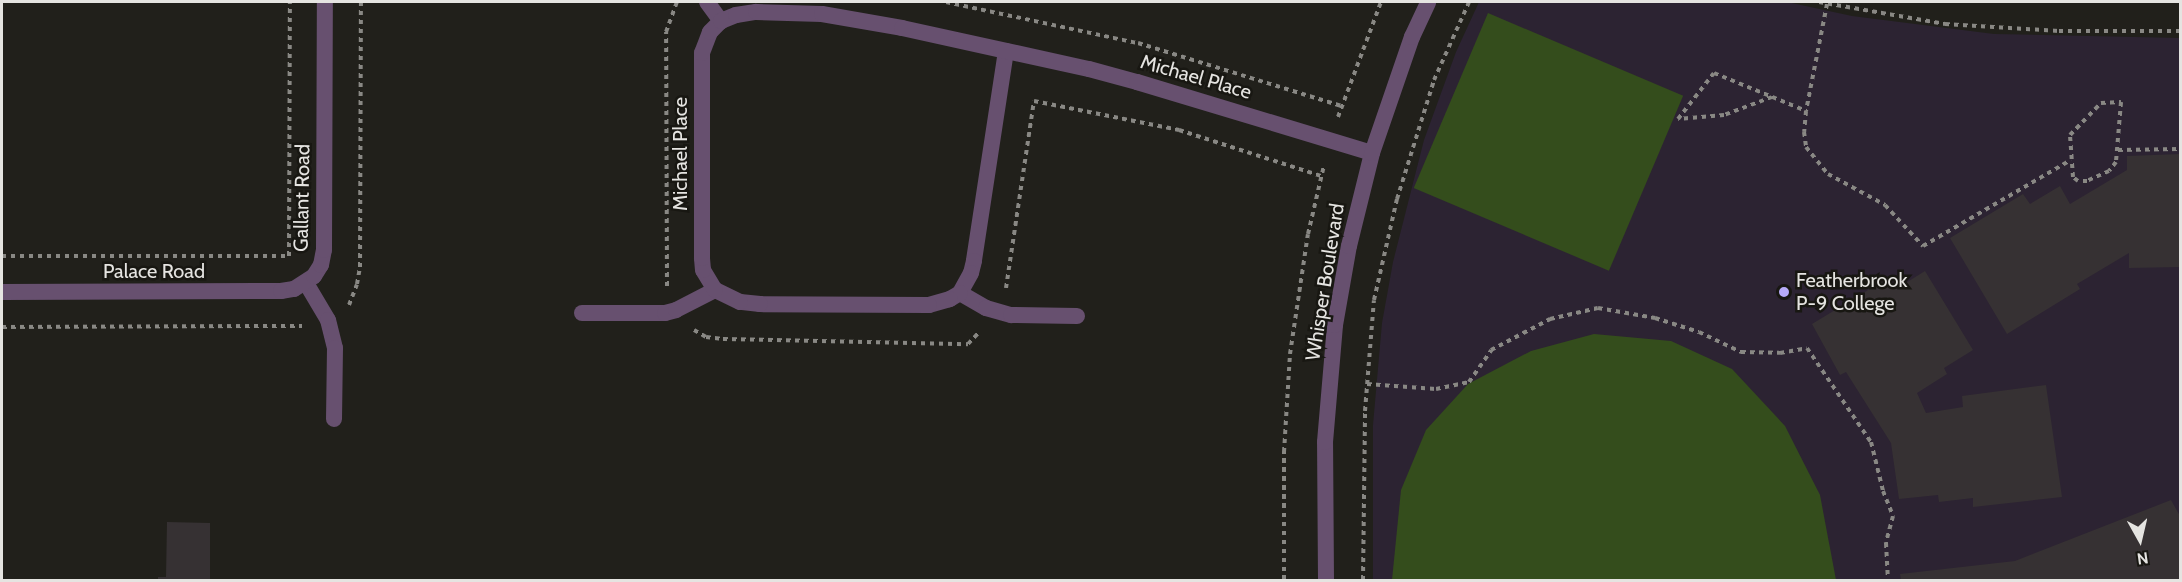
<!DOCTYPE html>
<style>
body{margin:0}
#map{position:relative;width:2182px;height:582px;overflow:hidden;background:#21201b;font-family:Cabin,sans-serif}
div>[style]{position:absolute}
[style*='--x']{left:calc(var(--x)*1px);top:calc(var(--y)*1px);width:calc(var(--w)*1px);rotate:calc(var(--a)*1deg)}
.education>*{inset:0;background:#2c2332}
.green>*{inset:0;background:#344d1c;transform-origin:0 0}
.building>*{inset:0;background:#363133}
.path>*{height:4px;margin-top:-2px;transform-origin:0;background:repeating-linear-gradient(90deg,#898884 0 4.5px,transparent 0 9px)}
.service>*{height:16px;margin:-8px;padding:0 8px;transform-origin:8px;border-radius:8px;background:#67506f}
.minor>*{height:16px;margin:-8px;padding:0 8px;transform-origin:8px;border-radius:8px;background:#67506f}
.tertiary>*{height:16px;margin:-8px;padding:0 8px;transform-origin:8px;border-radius:8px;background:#67506f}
.dots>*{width:16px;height:16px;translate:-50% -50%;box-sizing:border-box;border:3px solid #181712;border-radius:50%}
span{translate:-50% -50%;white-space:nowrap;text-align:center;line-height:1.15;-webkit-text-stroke:5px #181712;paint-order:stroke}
.street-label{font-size:20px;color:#e5e4e1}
.poi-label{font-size:20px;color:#e5e4e1}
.left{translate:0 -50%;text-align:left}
.frame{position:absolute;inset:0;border:3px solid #e5e4e1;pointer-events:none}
.north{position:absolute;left:2110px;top:510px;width:60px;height:60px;-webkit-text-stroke:4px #181712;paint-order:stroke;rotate:172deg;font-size:16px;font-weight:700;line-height:24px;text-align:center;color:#e5e4e1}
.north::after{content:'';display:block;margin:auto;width:21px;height:27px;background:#e5e4e1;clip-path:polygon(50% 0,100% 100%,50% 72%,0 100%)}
</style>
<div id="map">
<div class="education">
<div style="clip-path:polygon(1479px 2px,1787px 2px,1852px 16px,1994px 34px,2180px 38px,2180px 580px,1373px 580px,1373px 425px,1382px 323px,1393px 262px,1424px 140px,1456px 52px)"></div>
</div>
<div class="green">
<div style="left:1488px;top:13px;width:212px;height:190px;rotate:23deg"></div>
<div style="clip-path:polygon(1594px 334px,1671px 341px,1732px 369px,1785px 426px,1820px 495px,1836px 580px,1392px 580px,1401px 490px,1426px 430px,1468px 384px,1531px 351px)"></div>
</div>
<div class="building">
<div style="clip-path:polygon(2180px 154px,2180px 267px,2129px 268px,2129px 253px,2077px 284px,2080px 289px,2007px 334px,1950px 238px,2023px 194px,2030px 204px,2060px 186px,2070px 204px,2127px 170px,2127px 156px)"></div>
<div style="clip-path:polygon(1925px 271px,1973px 350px,1944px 368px,1947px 374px,1917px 393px,1926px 413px,1963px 407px,1962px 396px,2046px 385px,2062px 497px,1973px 507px,1973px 498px,1939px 502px,1938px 495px,1899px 499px,1891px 443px,1846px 372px,1840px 375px,1812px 324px,1888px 278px,1896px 289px)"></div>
<div style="clip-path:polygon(2171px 500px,2180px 516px,2180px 580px,1901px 580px,1900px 574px,2015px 561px)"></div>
<div style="clip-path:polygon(167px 522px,210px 523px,210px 580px,158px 580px,158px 577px,166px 577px)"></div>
</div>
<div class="path">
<div style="--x:946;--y:2;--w:196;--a:12.1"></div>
<div style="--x:1138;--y:43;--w:213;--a:17.2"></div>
<div style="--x:1819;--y:2;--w:128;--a:9.9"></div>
<div style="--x:1945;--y:24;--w:114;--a:3.5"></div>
<div style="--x:2059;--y:31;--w:121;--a:0"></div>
<div style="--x:1827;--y:4;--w:109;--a:101.1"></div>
<div style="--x:1806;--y:111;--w:21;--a:95"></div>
<div style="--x:1804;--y:132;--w:15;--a:82"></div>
<div style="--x:1806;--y:147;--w:35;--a:51"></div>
<div style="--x:1828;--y:174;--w:65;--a:28.5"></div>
<div style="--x:1885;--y:205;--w:56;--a:47.2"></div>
<div style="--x:1923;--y:246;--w:171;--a:-30.2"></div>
<div style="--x:1772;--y:97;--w:51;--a:159.4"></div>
<div style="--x:1724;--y:115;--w:46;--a:175"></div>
<div style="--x:1678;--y:119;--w:58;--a:-52"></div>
<div style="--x:1714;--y:73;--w:100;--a:22.4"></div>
<div style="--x:2121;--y:102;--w:60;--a:94.8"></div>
<div style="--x:2116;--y:162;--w:11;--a:128"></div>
<div style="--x:2109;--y:171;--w:24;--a:156"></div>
<div style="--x:2087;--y:181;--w:9;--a:180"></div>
<div style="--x:2078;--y:181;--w:6;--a:-141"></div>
<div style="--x:2073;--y:177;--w:42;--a:-94.1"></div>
<div style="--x:2070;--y:135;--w:45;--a:-45.9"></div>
<div style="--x:2101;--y:103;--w:20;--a:-3"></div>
<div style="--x:1338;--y:117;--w:123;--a:-69.5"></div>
<div style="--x:2118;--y:150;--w:62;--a:-0.9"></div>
<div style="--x:2;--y:256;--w:287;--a:0"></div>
<div style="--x:289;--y:256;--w:254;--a:-89.8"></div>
<div style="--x:667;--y:286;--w:254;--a:-90.2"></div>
<div style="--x:666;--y:32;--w:32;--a:-70"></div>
<div style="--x:1006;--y:288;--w:189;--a:-81.5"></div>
<div style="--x:1034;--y:101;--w:148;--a:11.3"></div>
<div style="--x:1179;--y:130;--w:149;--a:17.9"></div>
<div style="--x:349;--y:305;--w:22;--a:-69"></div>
<div style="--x:357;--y:284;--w:17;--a:-80"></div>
<div style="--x:360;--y:267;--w:265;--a:-89.8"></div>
<div style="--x:2;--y:327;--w:300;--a:-0.2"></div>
<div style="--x:694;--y:330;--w:14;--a:30"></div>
<div style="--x:706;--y:337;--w:17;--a:7"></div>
<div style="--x:723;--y:339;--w:245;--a:1.2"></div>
<div style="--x:968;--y:344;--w:16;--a:-47"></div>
<div style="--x:1367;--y:384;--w:69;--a:4.1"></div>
<div style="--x:1436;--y:389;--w:34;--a:-12"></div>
<div style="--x:1469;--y:382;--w:39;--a:-55"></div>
<div style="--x:1491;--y:350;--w:67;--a:-27.7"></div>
<div style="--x:1550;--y:319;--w:49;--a:-12.9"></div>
<div style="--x:1598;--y:308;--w:58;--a:10"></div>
<div style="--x:1655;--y:318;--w:46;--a:17.7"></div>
<div style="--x:1699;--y:332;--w:47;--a:25.5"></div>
<div style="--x:1741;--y:352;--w:39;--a:1"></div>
<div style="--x:1780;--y:353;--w:27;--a:-10"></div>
<div style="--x:1807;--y:348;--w:114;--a:55.8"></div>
<div style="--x:1871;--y:442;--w:50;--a:76.2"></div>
<div style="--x:1883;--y:491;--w:27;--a:68"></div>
<div style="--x:1893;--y:516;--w:28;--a:105"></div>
<div style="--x:1886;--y:543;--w:37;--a:87"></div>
<div style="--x:1284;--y:580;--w:128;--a:-90"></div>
<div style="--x:1284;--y:452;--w:98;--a:-86.5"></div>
<div style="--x:1290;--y:354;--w:121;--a:-81.5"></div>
<div style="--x:1308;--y:234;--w:71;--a:-76.9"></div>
<div style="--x:1363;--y:580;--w:169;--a:-89.3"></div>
<div style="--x:1365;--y:411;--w:111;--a:-85.4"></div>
<div style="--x:1374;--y:300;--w:104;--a:-77.2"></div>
<div style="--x:1397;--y:199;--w:125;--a:-72.7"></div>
<div style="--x:1434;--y:80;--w:85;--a:-65.8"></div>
</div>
<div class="service">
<div style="--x:707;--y:2;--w:24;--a:54"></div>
<div style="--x:306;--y:283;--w:43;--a:59.3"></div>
<div style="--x:328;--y:320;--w:29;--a:76"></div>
<div style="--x:335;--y:348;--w:71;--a:90.8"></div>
<div style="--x:960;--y:293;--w:30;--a:30"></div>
<div style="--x:986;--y:308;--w:26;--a:16"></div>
<div style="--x:1011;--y:315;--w:66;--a:0.9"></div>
<div style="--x:582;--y:313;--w:83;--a:0"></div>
<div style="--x:665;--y:313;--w:11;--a:-15"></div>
<div style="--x:676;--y:310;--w:44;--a:-27.1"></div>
</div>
<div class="minor">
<div style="--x:1006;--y:51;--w:212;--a:98.7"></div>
<div style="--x:974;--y:261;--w:12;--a:104"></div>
<div style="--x:971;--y:273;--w:23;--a:119"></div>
<div style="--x:960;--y:293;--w:12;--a:149"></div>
<div style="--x:950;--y:299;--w:22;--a:164"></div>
<div style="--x:929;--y:305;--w:169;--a:-179.7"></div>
<div style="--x:760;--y:304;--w:20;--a:-174"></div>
<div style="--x:740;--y:302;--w:28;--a:-154"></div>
<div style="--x:715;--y:290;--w:23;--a:-121"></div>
<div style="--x:703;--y:270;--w:12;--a:-95"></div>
<div style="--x:702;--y:258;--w:205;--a:-90"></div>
<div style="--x:702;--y:53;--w:22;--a:-69"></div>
<div style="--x:710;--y:32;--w:16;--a:-45"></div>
<div style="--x:721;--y:21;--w:16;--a:-22"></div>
<div style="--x:736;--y:15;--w:20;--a:-9"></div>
<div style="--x:756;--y:12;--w:66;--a:1.7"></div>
<div style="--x:822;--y:14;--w:81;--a:9.9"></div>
<div style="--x:902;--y:28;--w:191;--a:12.4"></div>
<div style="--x:1089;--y:69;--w:50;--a:15.2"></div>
<div style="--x:1137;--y:82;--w:245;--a:16.8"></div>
<div style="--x:2;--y:292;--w:279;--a:-0.2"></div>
<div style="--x:281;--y:291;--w:13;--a:-9"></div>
<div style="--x:294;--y:289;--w:24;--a:-33"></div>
<div style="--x:314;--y:276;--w:13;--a:-58"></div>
<div style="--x:321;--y:265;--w:15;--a:-79"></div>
<div style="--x:324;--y:250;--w:248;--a:-89.8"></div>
</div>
<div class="tertiary">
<div style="--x:1326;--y:580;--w:138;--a:-90.4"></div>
<div style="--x:1325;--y:442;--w:117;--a:-85.1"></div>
<div style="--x:1335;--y:325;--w:80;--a:-80"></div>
<div style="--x:1349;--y:246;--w:96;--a:-76.1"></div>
<div style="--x:1372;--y:153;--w:123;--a:-71"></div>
<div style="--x:1412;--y:37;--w:38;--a:-65"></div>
</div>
<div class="dots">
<div style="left:1784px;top:292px;background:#b7abf8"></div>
</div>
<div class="street-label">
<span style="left:1196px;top:77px;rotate:16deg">Michael Place</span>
<span style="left:680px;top:154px;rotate:-90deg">Michael Place</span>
<span style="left:302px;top:198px;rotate:-89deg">Gallant Road</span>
<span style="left:154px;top:271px">Palace Road</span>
<span style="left:1325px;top:282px;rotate:-81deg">Whisper Boulevard</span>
</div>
<div class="poi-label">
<span class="left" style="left:1796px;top:292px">Featherbrook<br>P-9 College</span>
</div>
<div class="frame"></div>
<div class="north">N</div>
</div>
